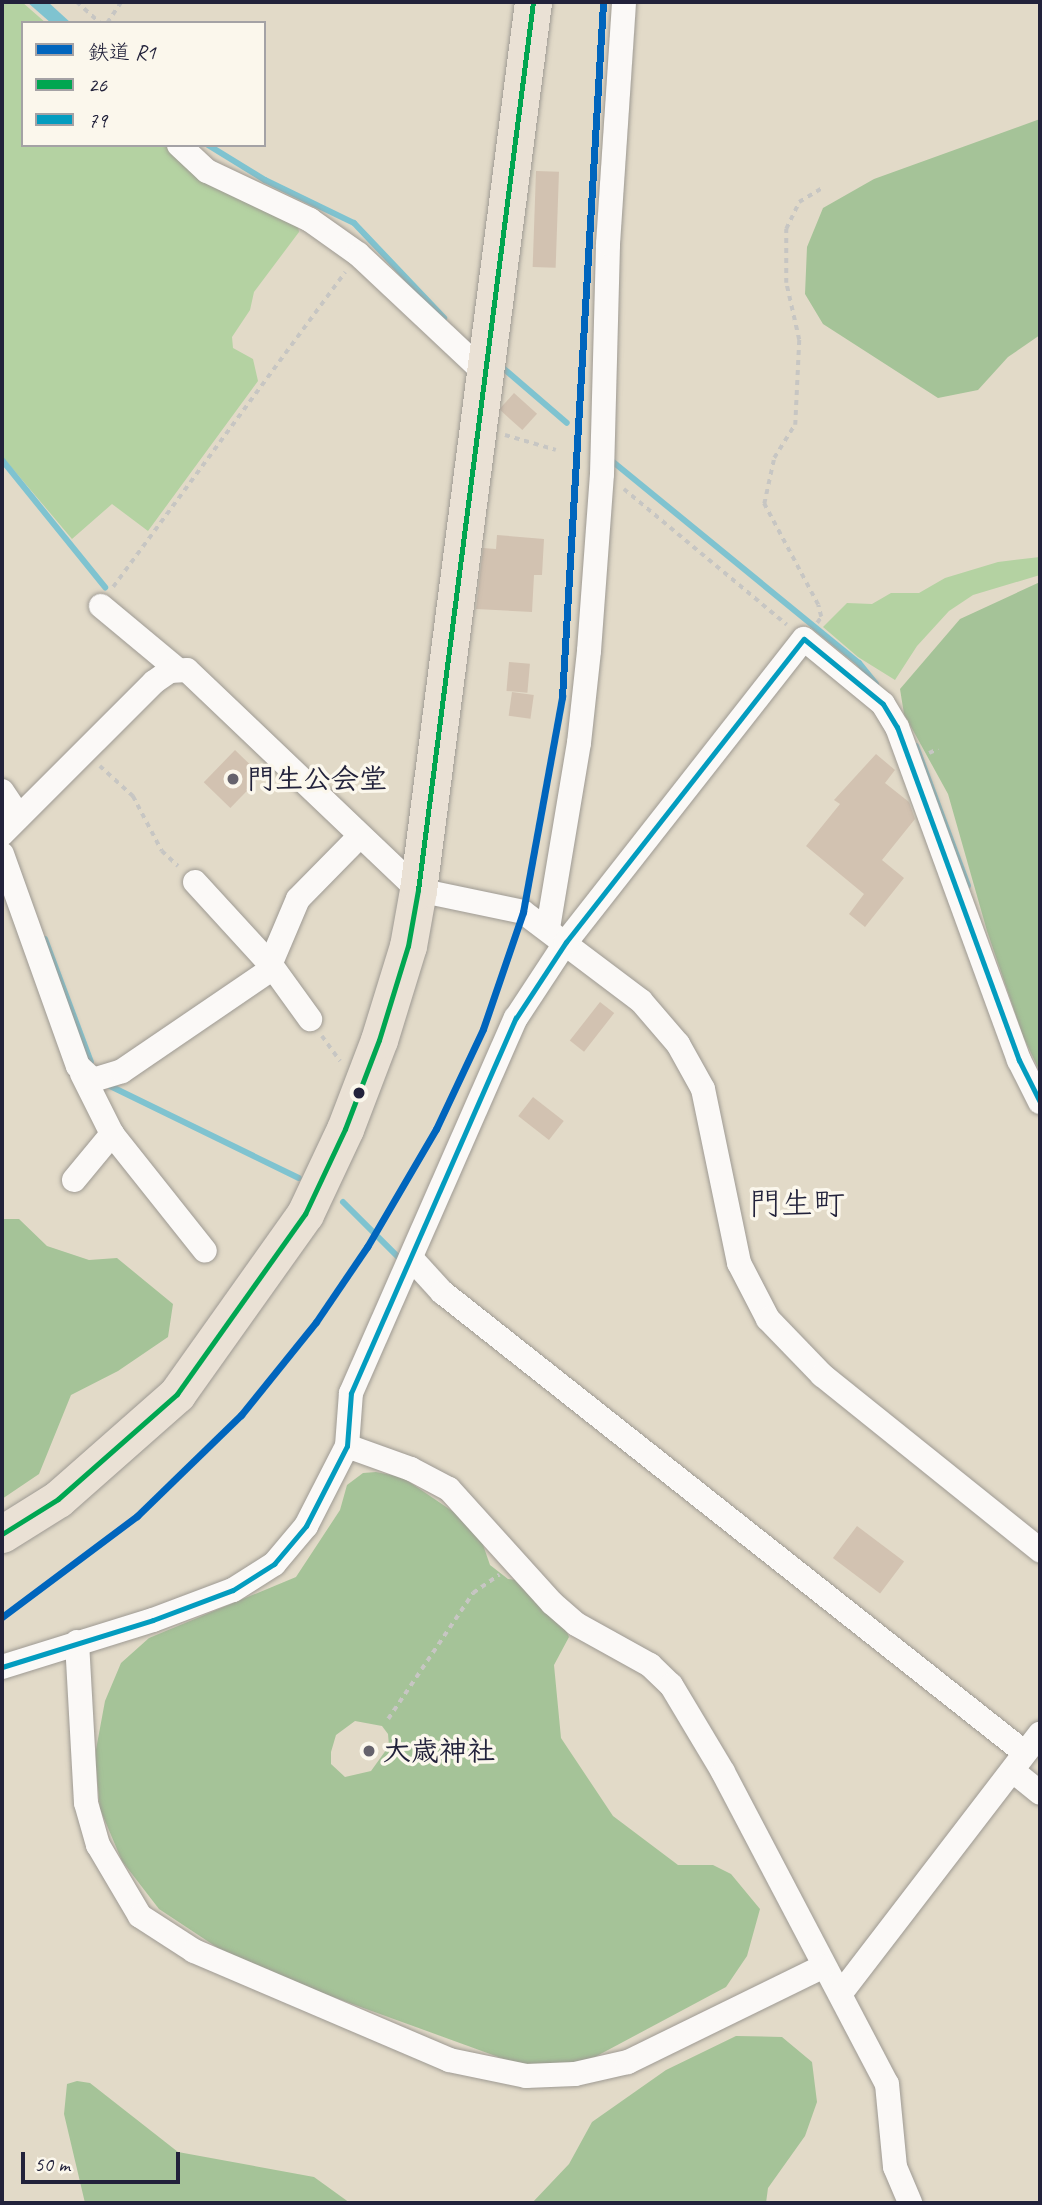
<!DOCTYPE html>
<meta charset="utf-8">
<style>
body{margin:0}
#map{position:relative;width:1042px;height:2205px;overflow:hidden;background:#e2dac8;font-family:Caveat,"Klee One",sans-serif}
div>[style]{position:absolute}
[style*='--x']{left:calc(var(--x)*1px);top:calc(var(--y)*1px);width:calc(var(--w)*1px);rotate:calc(var(--a)*1deg)}
.green>*{inset:0;background:#b4d2a2}
.forest>*{inset:0;background:#a5c398}
.water>*{inset:0;background:#7fc3d0}
.stream>*{height:6px;margin:-3px;padding:0 3px;transform-origin:3px;border-radius:3px;background:#7fc3d0}
.building>*{inset:0;background:#d2c2b1;transform-origin:0 0}
.path>*{height:3.5px;margin-top:-1.75px;transform-origin:0;background:repeating-linear-gradient(90deg,#c7c6c3 0 5px,transparent 0 10px)}
.roads{filter:drop-shadow(0 0 2px #9e9a93) drop-shadow(0 0 2px #9e9a93)}
.minor>*{height:24px;margin:-12px;padding:0 12px;transform-origin:12px;border-radius:12px;background:#fbf9f7}
.highway>*{height:37px;margin:-18.5px;padding:0 18.5px;transform-origin:18.5px;border-radius:18.5px;background:#eae1d5}
.bus-1>*{height:5px;margin:-2.5px;padding:0 2.5px;transform-origin:2.5px;border-radius:2.5px;background:#00a651}
.bus-2>*{height:5px;margin:-2.5px;padding:0 2.5px;transform-origin:2.5px;border-radius:2.5px;background:#039cbf}
.rail-1>*{height:7px;margin:-3.5px;padding:0 3.5px;transform-origin:3.5px;border-radius:3.5px;background:#0065bd}
.dots>*{width:19px;height:19px;translate:-50% -50%;box-sizing:border-box;border:4px solid #fbf7ec;border-radius:50%}
span{translate:-50% -50%;white-space:nowrap;text-align:center;line-height:1.15;-webkit-text-stroke:7px #fbf7ec;paint-order:stroke}
.poi-label{font-size:28px;color:#22223b;font-weight:700}
.left{translate:0 -50%;text-align:left}
.quarter-label{font-size:32px;color:#22223b}
.frame{position:absolute;inset:0;border:4px solid #22223b;pointer-events:none}
.legend{position:absolute;left:21px;top:21px;width:245px;height:126px;box-sizing:border-box;background:#fbf7ec;border:2px solid #a4a2a5;margin:0;padding:9px 12px;list-style:none;font-size:21px;color:#22223b}
.legend li{display:flex;align-items:center;gap:14px;height:35px}
.legend b{width:35px;border:2px solid #a4a2a5}
.scale{position:absolute;left:21px;top:2152px;width:159px;height:32px;box-sizing:border-box;border:4px solid #22223b;border-top:0;padding-left:9px;font-size:21px;line-height:24px;white-space:nowrap;color:#22223b;-webkit-text-stroke:5px #fbf7ec;paint-order:stroke}
</style>
<div id="map">
<div class="green">
<div style="clip-path:polygon(2px 2px,22px 2px,46px 23px,23px 23px,23px 145px,168px 145px,298px 227px,299px 232px,254px 292px,250px 310px,232px 337px,233px 348px,253px 359px,258px 381px,148px 531px,112px 504px,72px 539px,2px 456px)"></div>
<div style="clip-path:polygon(1040px 557px,1040px 575px,973px 595px,949px 611px,917px 646px,895px 680px,858px 657px,823px 627px,847px 603px,872px 604px,891px 593px,919px 593px,945px 578px,998px 562px)"></div>
</div>
<div class="forest">
<div style="clip-path:polygon(1040px 119px,1040px 335px,1008px 357px,978px 390px,938px 398px,823px 324px,805px 294px,807px 247px,823px 208px,874px 179px)"></div>
<div style="clip-path:polygon(1040px 582px,1040px 1072px,1023px 1036px,987px 931px,948px 794px,904px 714px,900px 689px,960px 619px)"></div>
<div style="clip-path:polygon(2px 1219px,19px 1219px,47px 1246px,89px 1260px,117px 1258px,173px 1304px,168px 1337px,118px 1371px,71px 1395px,39px 1474px,2px 1499px)"></div>
<div style="clip-path:polygon(evenodd,376px 1472px,402px 1477px,461px 1517px,481px 1539px,490px 1565px,508px 1579px,525px 1581px,560px 1615px,569px 1637px,554px 1665px,561px 1738px,613px 1816px,678px 1865px,713px 1865px,731px 1874px,760px 1909px,747px 1956px,726px 1987px,593px 2058px,540px 2072px,322px 1993px,224px 1952px,159px 1909px,122px 1861px,100px 1809px,95px 1755px,105px 1701px,121px 1663px,149px 1638px,296px 1577px,340px 1510px,347px 1485px,363px 1473px,376px 1472px,355px 1721px,382px 1726px,388px 1734px,389px 1746px,371px 1771px,345px 1777px,331px 1764px,331px 1752px,336px 1735px,355px 1721px)"></div>
<div style="clip-path:polygon(736px 2036px,782px 2037px,812px 2062px,817px 2102px,805px 2136px,768px 2188px,766px 2203px,532px 2203px,569px 2164px,592px 2122px,666px 2070px)"></div>
<div style="clip-path:polygon(77px 2081px,90px 2083px,178px 2152px,314px 2177px,350px 2203px,85px 2203px,64px 2114px,67px 2084px)"></div>
</div>
<div class="water">
<div style="clip-path:polygon(27px 2px,48px 2px,71px 23px,51px 23px)"></div>
</div>
<div class="stream">
<div style="--x:208;--y:145;--w:67;--a:31.6"></div>
<div style="--x:265;--y:180;--w:99;--a:25.8"></div>
<div style="--x:354;--y:223;--w:131;--a:46.5"></div>
<div style="--x:503;--y:368;--w:84;--a:40.7"></div>
<div style="--x:2;--y:460;--w:164;--a:51"></div>
<div style="--x:612;--y:461;--w:319;--a:39.3"></div>
<div style="--x:859;--y:663;--w:27;--a:51"></div>
<div style="--x:916;--y:746;--w:149;--a:69.6"></div>
<div style="--x:45;--y:939;--w:131;--a:69.5"></div>
<div style="--x:110;--y:1086;--w:210;--a:26"></div>
<div style="--x:343;--y:1202;--w:82;--a:45"></div>
</div>
<div class="building">
<div style="left:536px;top:171px;width:23px;height:96px;rotate:2deg"></div>
<div style="left:514px;top:393px;width:31px;height:22px;rotate:42deg"></div>
<div style="clip-path:polygon(497px 535px,544px 539px,542px 575px,534px 575px,532px 612px,476px 609px,483px 548px,496px 549px)"></div>
<div style="left:509px;top:662px;width:21px;height:29px;rotate:5deg"></div>
<div style="left:512px;top:692px;width:22px;height:24px;rotate:8deg"></div>
<div style="left:235px;top:750px;width:37px;height:45px;rotate:44deg"></div>
<div style="clip-path:polygon(876px 754px,895px 770px,885px 783px,909px 802px,915px 819px,882px 860px,904px 878px,865px 927px,849px 914px,864px 894px,806px 846px,840px 804px,834px 800px)"></div>
<div style="left:600px;top:1002px;width:18px;height:49px;rotate:38deg"></div>
<div style="left:533px;top:1097px;width:39px;height:24px;rotate:38deg"></div>
<div style="left:857px;top:1526px;width:59px;height:40px;rotate:37deg"></div>
</div>
<div class="path">
<div style="--x:77;--y:2;--w:31;--a:42"></div>
<div style="--x:107;--y:23;--w:25;--a:-56"></div>
<div style="--x:505;--y:435;--w:53;--a:16.4"></div>
<div style="--x:624;--y:489;--w:212;--a:39.8"></div>
<div style="--x:113;--y:587;--w:391;--a:-53.6"></div>
<div style="--x:817;--y:623;--w:7;--a:-56"></div>
<div style="--x:821;--y:617;--w:12;--a:-104"></div>
<div style="--x:818;--y:605;--w:115;--a:-118.1"></div>
<div style="--x:764;--y:504;--w:47;--a:-77.7"></div>
<div style="--x:774;--y:458;--w:39;--a:-58"></div>
<div style="--x:795;--y:425;--w:85;--a:-87.3"></div>
<div style="--x:799;--y:340;--w:58;--a:-102.8"></div>
<div style="--x:786;--y:283;--w:54;--a:-90"></div>
<div style="--x:786;--y:229;--w:30;--a:-64"></div>
<div style="--x:799;--y:202;--w:26;--a:-31"></div>
<div style="--x:929;--y:753;--w:10;--a:-24"></div>
<div style="--x:100;--y:766;--w:45;--a:42.3"></div>
<div style="--x:133;--y:796;--w:62;--a:62.2"></div>
<div style="--x:162;--y:851;--w:22;--a:43"></div>
<div style="--x:322;--y:1036;--w:31;--a:54"></div>
<div style="--x:388;--y:1719;--w:152;--a:-56"></div>
<div style="--x:473;--y:1593;--w:32;--a:-35"></div>
</div>
<div class="roads">
<div class="minor">
<div style="--x:179;--y:145;--w:38;--a:43"></div>
<div style="--x:207;--y:171;--w:114;--a:25.4"></div>
<div style="--x:310;--y:220;--w:59;--a:35.3"></div>
<div style="--x:358;--y:254;--w:175;--a:43.2"></div>
<div style="--x:101;--y:606;--w:99;--a:39.7"></div>
<div style="--x:2;--y:791;--w:30;--a:56"></div>
<div style="--x:2;--y:834;--w:215;--a:-45"></div>
<div style="--x:154;--y:682;--w:19;--a:-35"></div>
<div style="--x:170;--y:671;--w:17;--a:-3"></div>
<div style="--x:187;--y:670;--w:319;--a:43.6"></div>
<div style="--x:418;--y:890;--w:107;--a:11.8"></div>
<div style="--x:523;--y:912;--w:148;--a:37"></div>
<div style="--x:641;--y:1001;--w:57;--a:49.3"></div>
<div style="--x:678;--y:1044;--w:51;--a:60.9"></div>
<div style="--x:703;--y:1089;--w:178;--a:78.3"></div>
<div style="--x:739;--y:1263;--w:63;--a:62.6"></div>
<div style="--x:768;--y:1319;--w:78;--a:46"></div>
<div style="--x:822;--y:1375;--w:280;--a:38.8"></div>
<div style="--x:2;--y:854;--w:225;--a:70.3"></div>
<div style="--x:78;--y:1066;--w:21;--a:43"></div>
<div style="--x:93;--y:1080;--w:30;--a:-17"></div>
<div style="--x:122;--y:1071;--w:176;--a:-34.3"></div>
<div style="--x:267;--y:972;--w:79;--a:-67"></div>
<div style="--x:298;--y:899;--w:86;--a:-45.5"></div>
<div style="--x:195;--y:882;--w:113;--a:47.5"></div>
<div style="--x:271;--y:965;--w:67;--a:54.2"></div>
<div style="--x:548;--y:928;--w:188;--a:-80.5"></div>
<div style="--x:579;--y:743;--w:93;--a:-83.8"></div>
<div style="--x:589;--y:651;--w:177;--a:-85.8"></div>
<div style="--x:602;--y:474;--w:230;--a:-88.5"></div>
<div style="--x:608;--y:244;--w:243;--a:-86.2"></div>
<div style="--x:82;--y:1074;--w:67;--a:63.4"></div>
<div style="--x:112;--y:1134;--w:149;--a:51.5"></div>
<div style="--x:74;--y:1180;--w:60;--a:-50.4"></div>
<div style="--x:411;--y:1258;--w:46;--a:47.6"></div>
<div style="--x:442;--y:1292;--w:743;--a:38.33"></div>
<div style="--x:347;--y:1446;--w:68;--a:19.8"></div>
<div style="--x:411;--y:1469;--w:43;--a:27.8"></div>
<div style="--x:449;--y:1489;--w:154;--a:47.9"></div>
<div style="--x:552;--y:1603;--w:32;--a:41"></div>
<div style="--x:576;--y:1624;--w:85;--a:29"></div>
<div style="--x:650;--y:1665;--w:29;--a:44"></div>
<div style="--x:671;--y:1685;--w:101;--a:59.1"></div>
<div style="--x:723;--y:1772;--w:352;--a:62.3"></div>
<div style="--x:887;--y:2084;--w:83;--a:84.5"></div>
<div style="--x:895;--y:2167;--w:39;--a:67"></div>
<div style="--x:77;--y:1642;--w:161;--a:86.8"></div>
<div style="--x:86;--y:1803;--w:44;--a:74.1"></div>
<div style="--x:98;--y:1845;--w:82;--a:59.4"></div>
<div style="--x:140;--y:1916;--w:64;--a:32.9"></div>
<div style="--x:194;--y:1951;--w:277;--a:23.1"></div>
<div style="--x:449;--y:2060;--w:79;--a:11.7"></div>
<div style="--x:526;--y:2076;--w:49;--a:-2.3"></div>
<div style="--x:575;--y:2074;--w:54;--a:-12.8"></div>
<div style="--x:628;--y:2062;--w:216;--a:-26.1"></div>
<div style="--x:2;--y:1667;--w:158;--a:-17.3"></div>
<div style="--x:153;--y:1620;--w:85;--a:-20.6"></div>
<div style="--x:233;--y:1590;--w:49;--a:-32.4"></div>
<div style="--x:274;--y:1564;--w:50;--a:-49.9"></div>
<div style="--x:306;--y:1526;--w:90;--a:-62.9"></div>
<div style="--x:347;--y:1446;--w:53;--a:-85.7"></div>
<div style="--x:351;--y:1393;--w:410;--a:-66.3"></div>
<div style="--x:516;--y:1018;--w:91;--a:-56.7"></div>
<div style="--x:566;--y:942;--w:385;--a:-51.9"></div>
<div style="--x:804;--y:639;--w:102;--a:39.4"></div>
<div style="--x:883;--y:704;--w:27;--a:59"></div>
<div style="--x:897;--y:727;--w:355;--a:69.9"></div>
<div style="--x:1019;--y:1060;--w:47;--a:63.4"></div>
<div style="--x:1013;--y:1771;--w:35;--a:39"></div>
<div style="--x:841;--y:1993;--w:327;--a:-52.5"></div>
</div>
<div class="highway">
<div style="--x:2;--y:1534;--w:66;--a:-32"></div>
<div style="--x:58;--y:1499;--w:159;--a:-41.4"></div>
<div style="--x:177;--y:1394;--w:221;--a:-54.6"></div>
<div style="--x:305;--y:1214;--w:94;--a:-64.8"></div>
<div style="--x:345;--y:1129;--w:95;--a:-69.1"></div>
<div style="--x:379;--y:1040;--w:98;--a:-72.9"></div>
<div style="--x:408;--y:946;--w:57;--a:-79.9"></div>
<div style="--x:418;--y:890;--w:895;--a:-82.62"></div>
</div>
</div>
<div class="bus-1">
<div style="--x:2;--y:1534;--w:66;--a:-32"></div>
<div style="--x:58;--y:1499;--w:159;--a:-41.4"></div>
<div style="--x:177;--y:1394;--w:221;--a:-54.6"></div>
<div style="--x:305;--y:1214;--w:94;--a:-64.8"></div>
<div style="--x:345;--y:1129;--w:95;--a:-69.1"></div>
<div style="--x:379;--y:1040;--w:98;--a:-72.9"></div>
<div style="--x:408;--y:946;--w:57;--a:-79.9"></div>
<div style="--x:418;--y:890;--w:895;--a:-82.62"></div>
</div>
<div class="bus-2">
<div style="--x:2;--y:1667;--w:158;--a:-17.3"></div>
<div style="--x:153;--y:1620;--w:85;--a:-20.6"></div>
<div style="--x:233;--y:1590;--w:49;--a:-32.4"></div>
<div style="--x:274;--y:1564;--w:50;--a:-49.9"></div>
<div style="--x:306;--y:1526;--w:90;--a:-62.9"></div>
<div style="--x:347;--y:1446;--w:53;--a:-85.7"></div>
<div style="--x:351;--y:1393;--w:410;--a:-66.3"></div>
<div style="--x:516;--y:1018;--w:91;--a:-56.7"></div>
<div style="--x:566;--y:942;--w:385;--a:-51.9"></div>
<div style="--x:804;--y:639;--w:102;--a:39.4"></div>
<div style="--x:883;--y:704;--w:27;--a:59"></div>
<div style="--x:897;--y:727;--w:355;--a:69.9"></div>
<div style="--x:1019;--y:1060;--w:47;--a:63.4"></div>
</div>
<div class="rail-1">
<div style="--x:2;--y:1617;--w:169;--a:-36.8"></div>
<div style="--x:137;--y:1516;--w:145;--a:-44.2"></div>
<div style="--x:241;--y:1415;--w:119;--a:-51.1"></div>
<div style="--x:316;--y:1322;--w:91;--a:-55.8"></div>
<div style="--x:367;--y:1247;--w:137;--a:-59.7"></div>
<div style="--x:436;--y:1129;--w:110;--a:-64.8"></div>
<div style="--x:483;--y:1029;--w:124;--a:-71.1"></div>
<div style="--x:523;--y:912;--w:219;--a:-79.7"></div>
<div style="--x:562;--y:697;--w:696;--a:-86.62"></div>
</div>
<div class="dots">
<div style="left:233px;top:779px;background:#65626c"></div>
<div style="left:359px;top:1093px;background:#22223b"></div>
<div style="left:369px;top:1751px;background:#65626c"></div>
</div>
<div class="poi-label">
<span class="left" style="left:247px;top:779px">門生公会堂</span>
<span class="left" style="left:383px;top:1751px">大歳神社</span>
</div>
<div class="quarter-label">
<span style="left:797px;top:1204px">門生町</span>
</div>
<div class="frame"></div>
<ul class="legend">
<li><b style="height:9px;background:#0065bd"></b>鉄道 R1</li>
<li><b style="height:9px;background:#00a651"></b>26</li>
<li><b style="height:9px;background:#039cbf"></b>79</li>
</ul>
<div class="scale">50 m</div>
</div>
